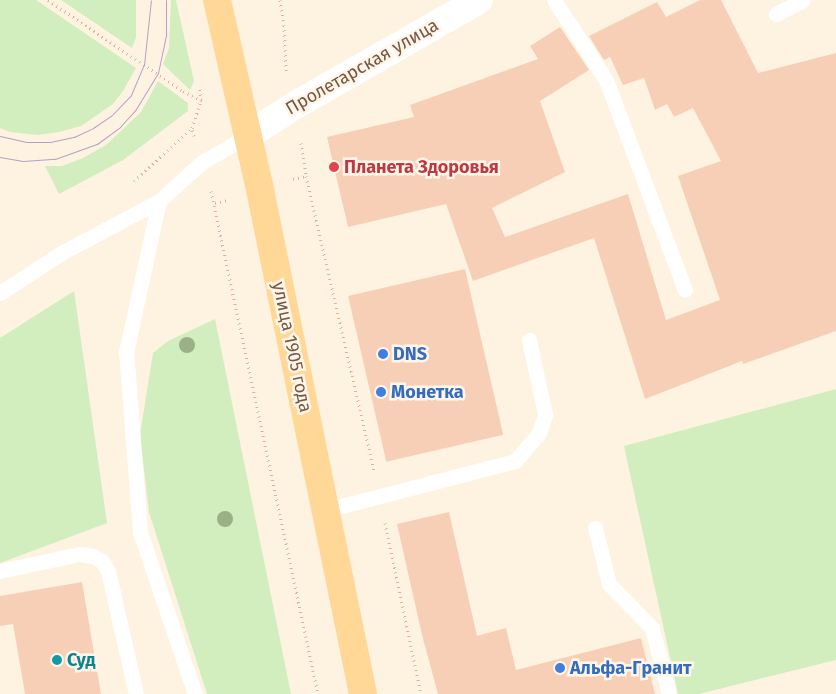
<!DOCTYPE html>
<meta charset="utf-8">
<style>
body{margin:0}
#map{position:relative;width:836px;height:694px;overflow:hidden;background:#fef3e1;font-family:"Fira Sans",sans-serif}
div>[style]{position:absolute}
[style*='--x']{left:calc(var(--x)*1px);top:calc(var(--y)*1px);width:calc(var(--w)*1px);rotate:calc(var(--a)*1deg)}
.green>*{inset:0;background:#d2edbe}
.building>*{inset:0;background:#f7cfb6;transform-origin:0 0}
.path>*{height:3px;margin-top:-1.5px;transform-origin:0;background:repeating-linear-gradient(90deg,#dbb399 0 1px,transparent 0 5px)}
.lane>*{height:15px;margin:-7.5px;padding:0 7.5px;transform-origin:7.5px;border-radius:7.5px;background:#fff}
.street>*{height:28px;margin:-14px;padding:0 14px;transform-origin:14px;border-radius:14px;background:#fff}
.primary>*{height:28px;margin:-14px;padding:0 14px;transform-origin:14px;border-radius:14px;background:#ffd898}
.tram>*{height:1px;margin:-0.5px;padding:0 0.5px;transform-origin:0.5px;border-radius:0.5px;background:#b59fc9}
.trees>*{width:16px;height:16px;margin:-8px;border-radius:50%;background:#9cb085}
.dots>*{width:14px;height:14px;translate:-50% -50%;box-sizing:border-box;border:2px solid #fff6ea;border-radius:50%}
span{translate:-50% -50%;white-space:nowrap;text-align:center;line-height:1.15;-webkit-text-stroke:5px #fff6ea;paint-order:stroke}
.street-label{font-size:18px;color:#785745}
.health-label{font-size:18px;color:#be3a42;font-weight:700}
.left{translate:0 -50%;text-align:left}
.shop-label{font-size:18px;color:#366cbe;font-weight:700}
.culture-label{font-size:18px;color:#0d838f;font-weight:700}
</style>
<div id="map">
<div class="green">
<div style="clip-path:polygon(0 0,36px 0,136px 68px,123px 91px,113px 104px,81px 126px,59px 132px,38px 135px,10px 132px,0 128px)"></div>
<div style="clip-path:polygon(61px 0,136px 0,136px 37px,132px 48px)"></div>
<div style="clip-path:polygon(171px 0,176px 0,194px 81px,190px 90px,163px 64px,169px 48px)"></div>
<div style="clip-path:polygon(158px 81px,188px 103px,188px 111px,123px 160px,59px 194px,45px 166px,62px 166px,83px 158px,106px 145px,141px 112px)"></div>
<div style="clip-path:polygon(74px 291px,107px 523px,0 563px,0 338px)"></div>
<div style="clip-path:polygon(215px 319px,291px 694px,207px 694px,149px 512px,140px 435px,153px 353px,168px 341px)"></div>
<div style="clip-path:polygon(836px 389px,836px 660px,699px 694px,678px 694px,624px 446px)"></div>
</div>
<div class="building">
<div style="clip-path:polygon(700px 0,721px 0,758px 73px,836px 53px,836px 331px,743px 364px,742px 361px,645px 399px,594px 238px,473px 281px,446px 204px,348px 227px,327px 137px,414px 117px,410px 105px,538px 59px,530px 46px,560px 27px,589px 70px,540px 101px,565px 172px,492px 208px,505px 237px,628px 194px,666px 320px,720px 300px,678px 176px,721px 161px,693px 108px,674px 117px,667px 104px,655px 110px,644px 78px,623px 85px,610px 57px,604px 60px,589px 36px,657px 2px,666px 17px)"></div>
<div style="left:465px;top:269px;width:170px;height:120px;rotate:77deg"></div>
<div style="clip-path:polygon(449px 512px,477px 636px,506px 628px,516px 670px,641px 638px,655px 694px,438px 694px,422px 635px,397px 524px)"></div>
<div style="clip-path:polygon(82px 582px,101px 694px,25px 694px,13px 624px,0 626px,0 596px)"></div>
</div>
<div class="path">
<div style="--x:48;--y:0;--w:163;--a:34"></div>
<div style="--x:183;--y:91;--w:20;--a:27"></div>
<div style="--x:201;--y:100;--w:4;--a:-14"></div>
<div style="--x:280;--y:0;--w:25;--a:81"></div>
<div style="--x:284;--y:25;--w:46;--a:87.5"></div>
<div style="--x:194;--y:136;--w:8;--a:-104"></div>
<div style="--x:192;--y:128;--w:29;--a:-72"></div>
<div style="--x:201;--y:100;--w:11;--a:-95"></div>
<div style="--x:301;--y:143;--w:33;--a:81"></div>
<div style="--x:306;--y:176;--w:303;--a:77"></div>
<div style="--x:293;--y:179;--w:13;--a:-13"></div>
<div style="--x:134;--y:181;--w:79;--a:-42.4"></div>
<div style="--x:211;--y:191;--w:514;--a:77.99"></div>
<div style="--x:215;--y:203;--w:12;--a:-14"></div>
<div style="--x:385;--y:523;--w:175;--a:78.1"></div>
</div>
<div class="lane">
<div style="--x:554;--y:0;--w:95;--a:57"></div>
<div style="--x:606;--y:80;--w:224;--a:69.4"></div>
<div style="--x:776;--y:14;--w:30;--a:-27"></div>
<div style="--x:0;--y:293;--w:75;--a:-33.1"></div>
<div style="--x:63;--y:252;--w:109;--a:-28"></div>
<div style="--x:326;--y:510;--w:195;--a:-14.5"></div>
<div style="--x:515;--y:461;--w:37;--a:-49"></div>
<div style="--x:539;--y:433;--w:20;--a:-72"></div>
<div style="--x:545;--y:414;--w:76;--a:-102.2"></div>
<div style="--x:595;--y:528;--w:58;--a:76"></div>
<div style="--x:609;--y:584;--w:62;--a:45.7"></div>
<div style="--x:652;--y:628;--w:68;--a:75.6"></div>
<div style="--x:0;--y:571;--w:81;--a:-12.1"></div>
<div style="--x:79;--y:554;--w:14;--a:8"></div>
<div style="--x:93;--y:556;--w:10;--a:29"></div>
<div style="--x:102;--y:561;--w:12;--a:59"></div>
<div style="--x:108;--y:571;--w:126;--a:77.2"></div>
<div style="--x:195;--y:694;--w:171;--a:-108.8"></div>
<div style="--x:140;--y:532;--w:181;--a:-94.4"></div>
<div style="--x:126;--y:352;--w:155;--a:-77.7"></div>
<div style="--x:159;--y:201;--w:58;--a:-42.2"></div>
<div style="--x:202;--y:162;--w:51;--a:-29.6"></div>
</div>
<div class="street">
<div style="--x:246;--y:137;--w:57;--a:-32.9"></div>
<div style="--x:294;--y:106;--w:213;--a:-29.8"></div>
</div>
<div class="primary">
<div style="--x:217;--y:0;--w:195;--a:77.2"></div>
<div style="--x:260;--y:190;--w:514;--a:78.45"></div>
</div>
<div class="tram">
<div style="--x:0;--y:136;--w:27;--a:13"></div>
<div style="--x:26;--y:142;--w:24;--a:0"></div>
<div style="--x:50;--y:142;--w:25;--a:-12"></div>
<div style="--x:74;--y:137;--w:21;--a:-25"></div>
<div style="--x:93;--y:128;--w:22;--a:-34"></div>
<div style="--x:111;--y:116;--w:29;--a:-46"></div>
<div style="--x:131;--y:95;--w:33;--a:-67"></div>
<div style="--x:144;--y:65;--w:65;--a:-83.9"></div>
<div style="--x:0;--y:157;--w:23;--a:10"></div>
<div style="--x:23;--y:161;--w:32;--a:-4"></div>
<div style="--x:55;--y:159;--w:45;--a:-19.7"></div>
<div style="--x:97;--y:144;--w:29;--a:-36"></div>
<div style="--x:120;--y:127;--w:24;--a:-48"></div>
<div style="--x:136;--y:109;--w:42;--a:-58.6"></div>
<div style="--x:158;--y:73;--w:40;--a:-78"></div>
<div style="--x:166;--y:34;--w:34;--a:-90"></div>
</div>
<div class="trees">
<div style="left:187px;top:345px"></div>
<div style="left:225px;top:519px"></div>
</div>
<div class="dots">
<div style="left:334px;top:167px;background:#e0444e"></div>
<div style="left:383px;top:354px;background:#3f7fe0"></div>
<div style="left:381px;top:392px;background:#3f7fe0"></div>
<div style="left:57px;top:660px;background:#0f9aa8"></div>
<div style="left:560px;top:668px;background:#3f7fe0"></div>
</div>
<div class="street-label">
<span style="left:362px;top:67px;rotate:-30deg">Пролетарская улица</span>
<span style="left:292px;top:347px;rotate:78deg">улица 1905 года</span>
</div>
<div class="health-label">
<span class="left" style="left:344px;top:167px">Планета Здоровья</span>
</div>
<div class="shop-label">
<span class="left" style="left:393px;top:354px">DNS</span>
<span class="left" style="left:391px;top:392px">Монетка</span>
<span class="left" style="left:570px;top:668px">Альфа-Гранит</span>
</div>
<div class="culture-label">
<span class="left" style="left:67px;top:660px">Суд</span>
</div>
</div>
